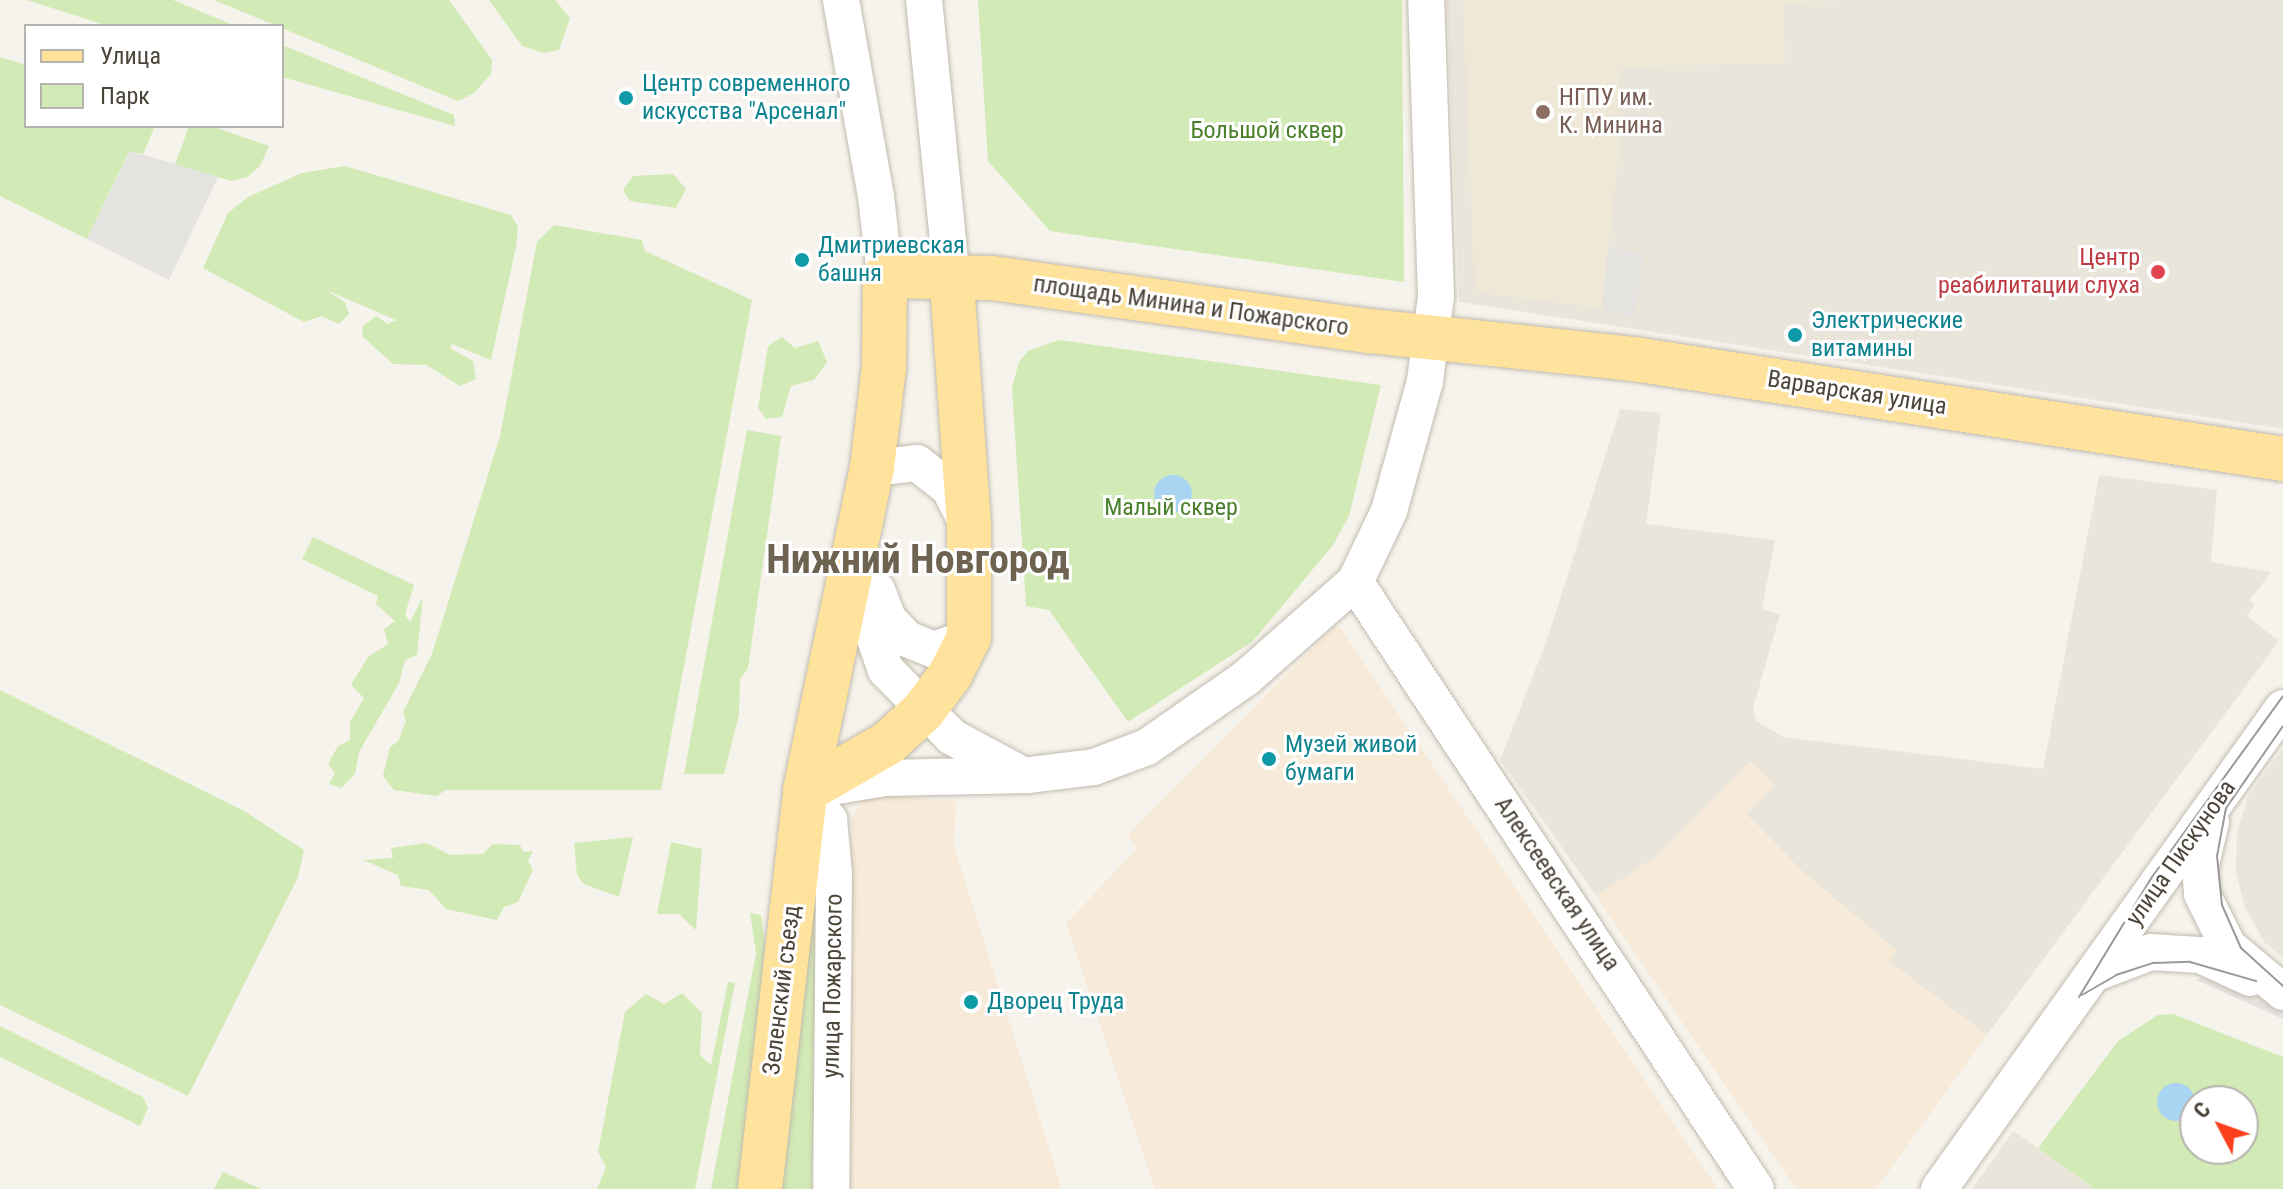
<!DOCTYPE html>
<meta charset="utf-8">
<style>
body{margin:0}
#map{position:relative;width:2283px;height:1189px;overflow:hidden;background:#f6f3ec;font-family:"Roboto Condensed",sans-serif}
div>[style]{position:absolute}
[style*='--x']{left:calc(var(--x)*1px);top:calc(var(--y)*1px);width:calc(var(--w)*1px);rotate:calc(var(--a)*1deg)}
.residential>*{inset:0;background:#eae5da}
.commercial>*{inset:0;background:#f7ead8}
.education>*{inset:0;background:#efe8d6}
.green>*{inset:0;background:#d2eab5}
.parking>*{inset:0;background:#e5e3e0}
.water>*{inset:0;background:#a9d4f2}
.round{border-radius:50%}
.roads{filter:drop-shadow(0 0 2px #c2bbae) drop-shadow(0 0 2px #c2bbae)}
.minor>*{height:36px;margin:-18px;padding:0 18px;transform-origin:18px;border-radius:18px;background:#fff}
.major>*{height:44px;margin:-22px;padding:0 22px;transform-origin:22px;border-radius:22px;background:#ffe39c}
.tram>*{height:2px;margin:-1px;padding:0 1px;transform-origin:1px;border-radius:1px;background:#9a9a9a}
.dots>*{width:22px;height:22px;translate:-50% -50%;box-sizing:border-box;border:4px solid #fff;border-radius:50%}
span{translate:-50% -50%;white-space:nowrap;text-align:center;line-height:1.15;-webkit-text-stroke:6px #fff;paint-order:stroke}
.culture-label{font-size:24px;color:#0d838f}
.left{translate:0 -50%;text-align:left}
.education-label{font-size:24px;color:#785e54}
.park-label{font-size:24px;color:#4a7f2a}
.health-label{font-size:24px;color:#be3a42}
.right{translate:-100% -50%;text-align:right}
.street-label{font-size:24px;color:#4b4439}
.town-label{font-size:40px;color:#6e6250;font-weight:700}
.legend{position:absolute;left:24px;top:24px;width:260px;height:104px;box-sizing:border-box;background:#fff;border:2px solid #b7b4b0;margin:0;padding:10px 14px;list-style:none;font-size:24px;color:#4b4439}
.legend li{display:flex;align-items:center;gap:16px;height:40px}
.legend b{width:40px;border:2px solid #b7b4b0}
.north{position:absolute;left:2179px;top:1085px;width:80px;height:80px;box-sizing:border-box;background:#fff;border:2px solid #b7b4b0;border-radius:50%;rotate:311deg;font-size:22px;font-weight:700;line-height:32px;text-align:center;color:#4b4439}
.north::after{content:'';display:block;margin:auto;width:28px;height:36px;background:#fc3f1d;clip-path:polygon(50% 0,100% 100%,50% 72%,0 100%)}
</style>
<div id="map">
<div class="residential">
<div style="clip-path:polygon(1447px 0,2283px 0,2283px 429px,1459px 302px)"></div>
<div style="clip-path:polygon(1620px 409px,1661px 413px,1646px 524px,1775px 540px,1762px 609px,1780px 614px,1753px 708px,1756px 721px,1783px 737px,2043px 769px,2099px 475px,2217px 490px,2211px 562px,2271px 572px,2250px 600px,2255px 605px,2247px 616px,2279px 641px,1987px 1035px,1888px 961px,1896px 950px,1803px 872px,1746px 814px,1751px 761px,1657px 856px,1596px 896px,1500px 760px,1548px 637px)"></div>
<div style="clip-path:polygon(2283px 748px,2283px 958px,2265px 943px,2245px 907px,2236px 873px,2237px 833px,2248px 796px)"></div>
<div style="clip-path:polygon(2013px 1131px,2038px 1148px,2095px 1189px,1972px 1189px)"></div>
</div>
<div class="commercial">
<div style="clip-path:polygon(1335px 626px,1341px 629px,1718px 1189px,1155px 1189px,1066px 923px,1137px 849px,1128px 835px)"></div>
<div style="clip-path:polygon(1751px 761px,1775px 785px,1746px 815px,1803px 872px,1897px 951px,1889px 962px,1987px 1035px,1876px 1189px,1796px 1189px,1596px 896px,1657px 856px)"></div>
<div style="clip-path:polygon(877px 794px,956px 802px,954px 846px,1062px 1189px,849px 1189px,851px 818px,864px 799px)"></div>
</div>
<div class="education">
<div style="clip-path:polygon(1463px 0,1850px 0,1783px 3px,1785px 63px,1618px 67px,1618px 158px,1602px 308px,1475px 292px)"></div>
</div>
<div class="green">
<div style="clip-path:polygon(27px 0,173px 0,236px 26px,108px 26px)"></div>
<div style="clip-path:polygon(214px 0,449px 0,492px 60px,491px 74px,474px 93px,458px 101px)"></div>
<div style="clip-path:polygon(489px 0,555px 0,570px 18px,559px 50px,544px 53px,522px 46px)"></div>
<div style="clip-path:polygon(978px 0,1402px 0,1404px 282px,1050px 231px,988px 161px)"></div>
<div style="clip-path:polygon(282px 45px,454px 115px,455px 126px,282px 77px)"></div>
<div style="clip-path:polygon(0 57px,26px 65px,26px 126px,155px 126px,143px 154px,129px 152px,87px 239px,0 196px)"></div>
<div style="clip-path:polygon(189px 126px,211px 126px,269px 146px,260px 166px,247px 177px,231px 181px,175px 164px)"></div>
<div style="clip-path:polygon(345px 166px,511px 215px,518px 227px,516px 247px,491px 360px,452px 344px,450px 348px,473px 361px,476px 379px,460px 386px,427px 365px,393px 364px,362px 336px,363px 326px,376px 316px,388px 324px,396px 320px,326px 290px,345px 302px,349px 314px,339px 324px,322px 316px,304px 322px,203px 268px,228px 213px,248px 197px,302px 173px)"></div>
<div style="clip-path:polygon(673px 174px,686px 189px,676px 208px,630px 201px,623px 190px,633px 176px)"></div>
<div style="clip-path:polygon(554px 225px,642px 240px,645px 251px,752px 300px,661px 790px,445px 790px,437px 796px,394px 790px,383px 776px,390px 747px,398px 741px,406px 721px,403px 712px,432px 654px,500px 436px,537px 242px)"></div>
<div style="clip-path:polygon(782px 337px,795px 348px,818px 341px,827px 362px,814px 380px,791px 386px,782px 417px,766px 419px,758px 408px,768px 346px)"></div>
<div style="clip-path:polygon(1059px 340px,1381px 385px,1349px 516px,1333px 545px,1252px 642px,1128px 722px,1049px 610px,1026px 606px,1012px 387px,1019px 362px,1028px 351px)"></div>
<div style="clip-path:polygon(747px 430px,781px 436px,748px 668px,740px 680px,739px 715px,724px 774px,684px 774px)"></div>
<div style="clip-path:polygon(313px 537px,414px 585px,405px 614px,410px 622px,423px 597px,417px 655px,405px 660px,399px 683px,359px 752px,355px 774px,341px 788px,329px 784px,335px 773px,328px 764px,338px 746px,350px 740px,350px 722px,364px 698px,351px 685px,368px 657px,388px 644px,384px 629px,395px 621px,376px 604px,378px 596px,302px 559px)"></div>
<div style="clip-path:polygon(0 690px,244px 811px,304px 850px,298px 877px,188px 1096px,0 1005px)"></div>
<div style="clip-path:polygon(633px 837px,619px 897px,584px 884px,577px 875px,574px 843px)"></div>
<div style="clip-path:polygon(671px 842px,702px 849px,696px 930px,679px 914px,657px 914px)"></div>
<div style="clip-path:polygon(426px 843px,451px 855px,483px 854px,493px 844px,520px 845px,523px 852px,533px 851px,528px 861px,533px 870px,518px 902px,504px 907px,497px 920px,446px 909px,429px 890px,401px 886px,398px 875px,363px 860px,393px 858px,391px 848px)"></div>
<div style="clip-path:polygon(811px 889px,817px 890px,812px 1189px,777px 1189px)"></div>
<div style="clip-path:polygon(750px 913px,761px 915px,767px 959px,744px 1189px,711px 1189px,756px 953px)"></div>
<div style="clip-path:polygon(728px 982px,735px 983px,695px 1189px,597px 1189px,606px 1167px,598px 1152px,625px 1012px,646px 994px,664px 1004px,682px 993px,702px 1013px,700px 1055px,711px 1065px)"></div>
<div style="clip-path:polygon(evenodd,2173px 1014px,2283px 1057px,2283px 1189px,2095px 1189px,2038px 1148px,2118px 1041px,2158px 1015px,2173px 1014px,2195px 1101px,2243px 1101px,2243px 1149px,2195px 1149px,2195px 1101px)"></div>
<div style="clip-path:polygon(0 1026px,143px 1097px,148px 1108px,140px 1126px,0 1057px)"></div>
<div style="clip-path:polygon(223px 1172px,261px 1189px,214px 1189px)"></div>
</div>
<div class="parking">
<div style="clip-path:polygon(130px 151px,218px 177px,169px 280px,87px 239px)"></div>
<div style="clip-path:polygon(1608px 248px,1644px 253px,1634px 319px,1602px 308px)"></div>
<div style="clip-path:polygon(2214px 972px,2283px 1002px,2283px 1019px,2196px 980px)"></div>
</div>
<div class="water">
<div class="round" style="left:1154px;top:475px;width:38px;height:38px"></div>
<div class="round" style="left:2157px;top:1083px;width:38px;height:38px"></div>
</div>
<div class="roads">
<div class="minor">
<div style="--x:841;--y:0;--w:199;--a:79.9"></div>
<div style="--x:876;--y:196;--w:81;--a:83.6"></div>
<div style="--x:924;--y:0;--w:281;--a:84.3"></div>
<div style="--x:872;--y:468;--w:45;--a:-6.3"></div>
<div style="--x:917;--y:463;--w:41;--a:38"></div>
<div style="--x:949;--y:488;--w:42;--a:62.8"></div>
<div style="--x:860;--y:551;--w:86;--a:80.6"></div>
<div style="--x:874;--y:636;--w:36;--a:71"></div>
<div style="--x:886;--y:670;--w:94;--a:45.4"></div>
<div style="--x:952;--y:737;--w:74;--a:28.3"></div>
<div style="--x:1355;--y:582;--w:727;--a:56.55"></div>
<div style="--x:877;--y:590;--w:31;--a:69"></div>
<div style="--x:888;--y:619;--w:28;--a:46"></div>
<div style="--x:907;--y:639;--w:29;--a:22"></div>
<div style="--x:934;--y:650;--w:37;--a:-20"></div>
<div style="--x:819;--y:789;--w:67;--a:-9.5"></div>
<div style="--x:885;--y:778;--w:144;--a:-1.2"></div>
<div style="--x:1029;--y:775;--w:65;--a:-7"></div>
<div style="--x:1094;--y:767;--w:57;--a:-20.7"></div>
<div style="--x:1147;--y:747;--w:121;--a:-34.9"></div>
<div style="--x:1246;--y:678;--w:145;--a:-41.4"></div>
<div style="--x:1355;--y:582;--w:79;--a:-64.4"></div>
<div style="--x:1389;--y:511;--w:135;--a:-74.5"></div>
<div style="--x:1425;--y:381;--w:86;--a:-82.6"></div>
<div style="--x:1436;--y:296;--w:296;--a:-91.9"></div>
<div style="--x:805;--y:791;--w:38;--a:50"></div>
<div style="--x:829;--y:820;--w:53;--a:84.6"></div>
<div style="--x:834;--y:873;--w:316;--a:90.5"></div>
<div style="--x:2211;--y:822;--w:48;--a:103.2"></div>
<div style="--x:2200;--y:869;--w:25;--a:85"></div>
<div style="--x:2202;--y:894;--w:58;--a:63.4"></div>
<div style="--x:2228;--y:946;--w:72;--a:39.9"></div>
<div style="--x:2096;--y:973;--w:59;--a:-20.9"></div>
<div style="--x:2151;--y:952;--w:49;--a:3.5"></div>
<div style="--x:2200;--y:955;--w:55;--a:24.7"></div>
<div style="--x:1939;--y:1189;--w:591;--a:-54.43"></div>
</div>
<div class="major">
<div style="--x:805;--y:791;--w:96;--a:-30"></div>
<div style="--x:888;--y:743;--w:47;--a:-42.4"></div>
<div style="--x:923;--y:711;--w:45;--a:-53.1"></div>
<div style="--x:950;--y:675;--w:42;--a:-63.4"></div>
<div style="--x:969;--y:637;--w:111;--a:-90"></div>
<div style="--x:969;--y:526;--w:247;--a:-94"></div>
<div style="--x:760;--y:1189;--w:401;--a:-83.5"></div>
<div style="--x:805;--y:791;--w:330;--a:-78.3"></div>
<div style="--x:872;--y:468;--w:101;--a:-83.2"></div>
<div style="--x:884;--y:368;--w:92;--a:-89.4"></div>
<div style="--x:885;--y:276;--w:107;--a:1.1"></div>
<div style="--x:992;--y:278;--w:382;--a:8"></div>
<div style="--x:1370;--y:331;--w:272;--a:6.1"></div>
<div style="--x:1640;--y:360;--w:651;--a:8.75"></div>
</div>
</div>
<div class="tram">
<div style="--x:2283;--y:726;--w:100;--a:124.8"></div>
<div style="--x:2226;--y:808;--w:49;--a:100.6"></div>
<div style="--x:2217;--y:856;--w:49;--a:84.2"></div>
<div style="--x:2222;--y:905;--w:47;--a:66.2"></div>
<div style="--x:2241;--y:948;--w:57;--a:42.1"></div>
<div style="--x:2082;--y:995;--w:39;--a:-30"></div>
<div style="--x:2116;--y:975;--w:40;--a:-18"></div>
<div style="--x:2154;--y:963;--w:36;--a:-2"></div>
<div style="--x:2190;--y:962;--w:69;--a:16.1"></div>
<div style="--x:2079;--y:997;--w:140;--a:-58.7"></div>
<div style="--x:2152;--y:877;--w:223;--a:-54.1"></div>
</div>
<div class="dots">
<div style="left:626px;top:98px;background:#0f9aa8"></div>
<div style="left:1543px;top:112px;background:#8d6e63"></div>
<div style="left:802px;top:260px;background:#0f9aa8"></div>
<div style="left:2158px;top:272px;background:#e0444e"></div>
<div style="left:1795px;top:335px;background:#0f9aa8"></div>
<div style="left:1269px;top:759px;background:#0f9aa8"></div>
<div style="left:971px;top:1002px;background:#0f9aa8"></div>
</div>
<div class="culture-label">
<span class="left" style="left:642px;top:98px">Центр современного<br>искусства "Арсенал"</span>
<span class="left" style="left:818px;top:260px">Дмитриевская<br>башня</span>
<span class="left" style="left:1811px;top:335px">Электрические<br>витамины</span>
<span class="left" style="left:1285px;top:759px">Музей живой<br>бумаги</span>
<span class="left" style="left:987px;top:1002px">Дворец Труда</span>
</div>
<div class="education-label">
<span class="left" style="left:1559px;top:112px">НГПУ им.<br>К. Минина</span>
</div>
<div class="park-label">
<span style="left:1267px;top:131px">Большой сквер</span>
<span style="left:1171px;top:508px">Малый сквер</span>
</div>
<div class="health-label">
<span class="right" style="left:2140px;top:272px">Центр<br>реабилитации слуха</span>
</div>
<div class="street-label">
<span style="left:1191px;top:306px;rotate:8deg">площадь Минина и Пожарского</span>
<span style="left:1857px;top:393px;rotate:9deg">Варварская улица</span>
<span style="left:2181px;top:853px;rotate:-55deg">улица Пискунова</span>
<span style="left:1557px;top:884px;rotate:56deg">Алексеевская улица</span>
<span style="left:833px;top:986px;rotate:-89deg">улица Пожарского</span>
<span style="left:782px;top:990px;rotate:-83deg">Зеленский съезд</span>
</div>
<div class="town-label">
<span style="left:918px;top:560px">Нижний Новгород</span>
</div>
<ul class="legend">
<li><b style="height:10px;background:#ffe39c"></b>Улица</li>
<li><b style="height:22px;background:#d2eab5"></b>Парк</li>
</ul>
<div class="north">С</div>
</div>
